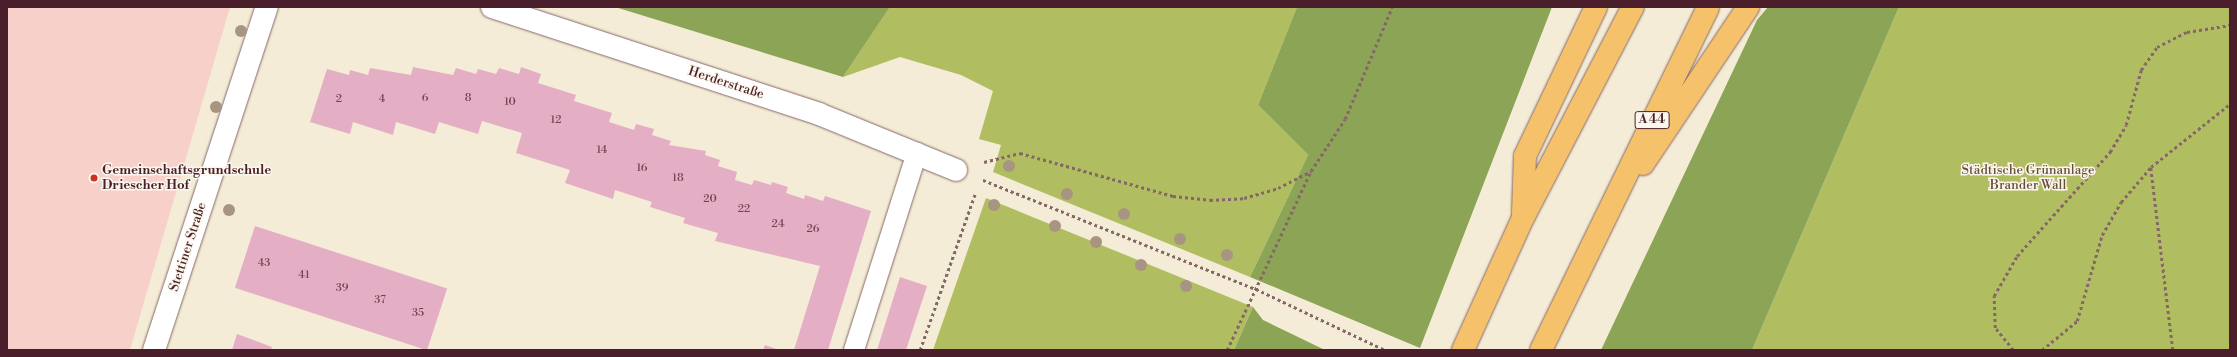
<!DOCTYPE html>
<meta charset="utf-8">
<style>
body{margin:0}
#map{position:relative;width:2237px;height:357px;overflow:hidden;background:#f4ecd6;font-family:"Libre Bodoni",serif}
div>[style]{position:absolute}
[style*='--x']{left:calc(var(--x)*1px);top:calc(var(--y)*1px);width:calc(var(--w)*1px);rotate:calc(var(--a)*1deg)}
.built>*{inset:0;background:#f7d1c9}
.green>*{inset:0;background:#b0bd60}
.forest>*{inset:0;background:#8ca456}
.building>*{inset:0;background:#e4afc5;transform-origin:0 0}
.path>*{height:2.5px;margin-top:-1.25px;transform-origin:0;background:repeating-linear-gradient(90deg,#866767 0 3px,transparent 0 6px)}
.roads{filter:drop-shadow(0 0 1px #866767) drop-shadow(0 0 1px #866767)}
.service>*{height:20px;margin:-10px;padding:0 10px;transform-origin:10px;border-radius:10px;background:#fff}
.minor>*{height:22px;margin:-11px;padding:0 11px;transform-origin:11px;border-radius:11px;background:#fff}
.motorway>*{height:22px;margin:-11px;padding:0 11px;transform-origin:11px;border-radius:11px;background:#f5c16b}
.trees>*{width:12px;height:12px;margin:-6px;border-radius:50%;background:#a89581}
.dots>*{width:11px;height:11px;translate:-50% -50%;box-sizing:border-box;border:2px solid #fbf7ec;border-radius:50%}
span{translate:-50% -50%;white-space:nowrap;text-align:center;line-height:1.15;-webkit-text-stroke:3px #fbf7ec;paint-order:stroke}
.number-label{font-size:11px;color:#704352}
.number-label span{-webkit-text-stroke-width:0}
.shield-label span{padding:1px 3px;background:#fbf7ec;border:1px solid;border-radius:3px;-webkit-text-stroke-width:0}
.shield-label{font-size:12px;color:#4a1f2b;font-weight:700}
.street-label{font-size:13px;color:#4a1f2b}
.poi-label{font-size:13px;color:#4a1f2b;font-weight:700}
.left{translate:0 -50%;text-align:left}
.park-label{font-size:13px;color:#694e3b}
.frame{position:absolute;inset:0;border:8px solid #4a1f2b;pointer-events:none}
</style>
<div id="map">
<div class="built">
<div style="clip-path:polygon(7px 7px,230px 7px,130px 350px,7px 350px)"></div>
</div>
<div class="green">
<div style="clip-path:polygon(890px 7px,1297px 7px,1258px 105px,1308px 155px,1250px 277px,993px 172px,1001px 145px,979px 139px,993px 91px,961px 75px,900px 57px,843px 77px)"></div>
<div style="clip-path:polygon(1899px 7px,2230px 7px,2230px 350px,1752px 350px)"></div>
<div style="clip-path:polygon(986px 198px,1253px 307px,1234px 350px,933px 350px)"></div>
</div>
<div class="forest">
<div style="clip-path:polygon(615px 7px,890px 7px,843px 77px)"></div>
<div style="clip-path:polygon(1297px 7px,1552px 7px,1420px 348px,1250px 277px,1308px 155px,1258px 105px)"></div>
<div style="clip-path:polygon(1768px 7px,1899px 7px,1752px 350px,1601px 350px,1757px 20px)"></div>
<div style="clip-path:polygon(1253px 307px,1263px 320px,1325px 350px,1234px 350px)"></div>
</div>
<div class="building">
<div style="clip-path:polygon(413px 67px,453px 75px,456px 68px,476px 74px,478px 69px,496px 74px,499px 68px,519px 74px,521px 67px,541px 74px,538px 83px,576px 95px,574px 101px,612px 113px,609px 122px,634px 130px,636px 124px,654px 129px,652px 135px,671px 141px,669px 145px,706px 151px,705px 155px,720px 160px,718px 166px,737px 172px,735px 180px,752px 185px,754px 180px,771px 185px,772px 182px,788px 187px,786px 193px,804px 199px,805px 195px,823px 201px,825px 196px,871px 211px,828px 350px,794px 350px,820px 266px,715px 241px,718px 233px,683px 223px,685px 218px,650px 207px,652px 202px,615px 190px,613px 199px,565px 183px,570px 170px,516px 153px,522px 133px,482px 121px,478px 134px,439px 122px,435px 134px,396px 122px,393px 135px,353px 122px,350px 134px,310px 122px,327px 69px,349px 75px,350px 70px,368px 75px,370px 68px,411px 75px)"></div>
<div style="left:255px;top:226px;width:202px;height:65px;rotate:18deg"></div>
<div style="clip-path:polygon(900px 277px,927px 286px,906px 350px,877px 350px)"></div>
<div style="clip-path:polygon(237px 334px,272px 347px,271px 350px,232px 350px)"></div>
<div style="clip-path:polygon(765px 345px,779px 350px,763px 350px)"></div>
</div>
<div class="path">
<div style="--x:984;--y:162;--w:37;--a:-14"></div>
<div style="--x:1020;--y:153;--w:159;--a:15.7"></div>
<div style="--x:1173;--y:196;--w:37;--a:6"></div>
<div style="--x:1210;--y:200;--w:34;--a:-3"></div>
<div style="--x:1244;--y:198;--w:35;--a:-16"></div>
<div style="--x:1278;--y:188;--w:37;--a:-27"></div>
<div style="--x:2151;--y:168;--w:183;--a:83.1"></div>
<div style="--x:983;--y:180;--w:294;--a:21.8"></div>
<div style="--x:1256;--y:289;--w:143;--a:25.3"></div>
<div style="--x:920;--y:350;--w:165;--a:-70.6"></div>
<div style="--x:1227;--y:350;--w:198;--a:-64.9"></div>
<div style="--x:1311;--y:171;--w:62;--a:-56.8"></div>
<div style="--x:1345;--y:119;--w:121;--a:-67.2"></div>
<div style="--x:2013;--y:350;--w:28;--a:-129"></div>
<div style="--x:1995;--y:328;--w:32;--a:-92"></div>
<div style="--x:1994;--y:296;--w:46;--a:-60.1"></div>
<div style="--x:2017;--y:256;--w:140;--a:-48.2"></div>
<div style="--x:2110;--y:152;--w:31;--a:-59"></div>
<div style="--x:2126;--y:125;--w:57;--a:-74.7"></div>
<div style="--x:2141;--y:70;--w:28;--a:-55"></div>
<div style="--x:2157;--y:47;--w:34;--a:-27"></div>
<div style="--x:2187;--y:32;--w:44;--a:-9.2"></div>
<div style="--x:2042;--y:350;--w:45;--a:-39.6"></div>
<div style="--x:2077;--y:321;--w:90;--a:-73.8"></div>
<div style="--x:2102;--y:235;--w:38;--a:-60"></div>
<div style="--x:2121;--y:202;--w:46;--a:-49.4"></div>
<div style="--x:2151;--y:167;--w:101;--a:-38.6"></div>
</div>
<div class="roads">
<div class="service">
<div style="--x:854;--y:350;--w:207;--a:-72.3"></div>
</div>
<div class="minor">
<div style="--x:492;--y:7;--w:344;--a:18.1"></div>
<div style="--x:819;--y:114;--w:148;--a:22.2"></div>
<div style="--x:154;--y:350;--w:361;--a:-71.8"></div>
</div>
<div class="motorway">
<div style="--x:1643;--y:164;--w:189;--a:-56.2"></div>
<div style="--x:1523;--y:213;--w:57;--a:-88"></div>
<div style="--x:1525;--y:156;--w:165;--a:-64.5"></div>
<div style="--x:1463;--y:350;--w:145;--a:-65.6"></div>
<div style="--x:1523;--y:218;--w:238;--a:-62.5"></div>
<div style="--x:1541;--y:350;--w:381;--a:-64"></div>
</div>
</div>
<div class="trees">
<div style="left:241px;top:31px"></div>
<div style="left:216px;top:107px"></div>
<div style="left:1009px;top:166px"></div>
<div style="left:1067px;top:194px"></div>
<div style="left:994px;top:205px"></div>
<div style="left:229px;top:210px"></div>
<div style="left:1124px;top:214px"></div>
<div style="left:1055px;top:226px"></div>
<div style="left:1180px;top:239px"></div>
<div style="left:1096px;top:242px"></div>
<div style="left:1227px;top:255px"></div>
<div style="left:1141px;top:265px"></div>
<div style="left:1186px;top:286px"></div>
</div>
<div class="dots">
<div style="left:94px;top:178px;background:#c8321e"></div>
</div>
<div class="number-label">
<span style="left:425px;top:98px">6</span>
<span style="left:468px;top:98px">8</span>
<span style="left:339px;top:99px">2</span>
<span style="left:382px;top:99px">4</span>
<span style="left:510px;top:102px">10</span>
<span style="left:556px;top:120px">12</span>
<span style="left:602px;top:150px">14</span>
<span style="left:642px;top:168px">16</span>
<span style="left:678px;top:178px">18</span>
<span style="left:710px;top:199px">20</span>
<span style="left:744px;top:209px">22</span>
<span style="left:778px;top:224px">24</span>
<span style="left:813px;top:229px">26</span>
<span style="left:264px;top:263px">43</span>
<span style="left:304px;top:275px">41</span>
<span style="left:342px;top:288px">39</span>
<span style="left:380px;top:300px">37</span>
<span style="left:418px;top:313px">35</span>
</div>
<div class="shield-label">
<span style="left:1652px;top:120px">A 44</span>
</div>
<div class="street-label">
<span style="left:726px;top:83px;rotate:18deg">Herderstraße</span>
<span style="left:188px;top:247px;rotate:-72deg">Stettiner Straße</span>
</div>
<div class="poi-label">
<span class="left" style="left:102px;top:178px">Gemeinschaftsgrundschule<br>Driescher Hof</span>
</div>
<div class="park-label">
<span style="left:2028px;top:178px">Städtische Grünanlage<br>Brander Wall</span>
</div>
<div class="frame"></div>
</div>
